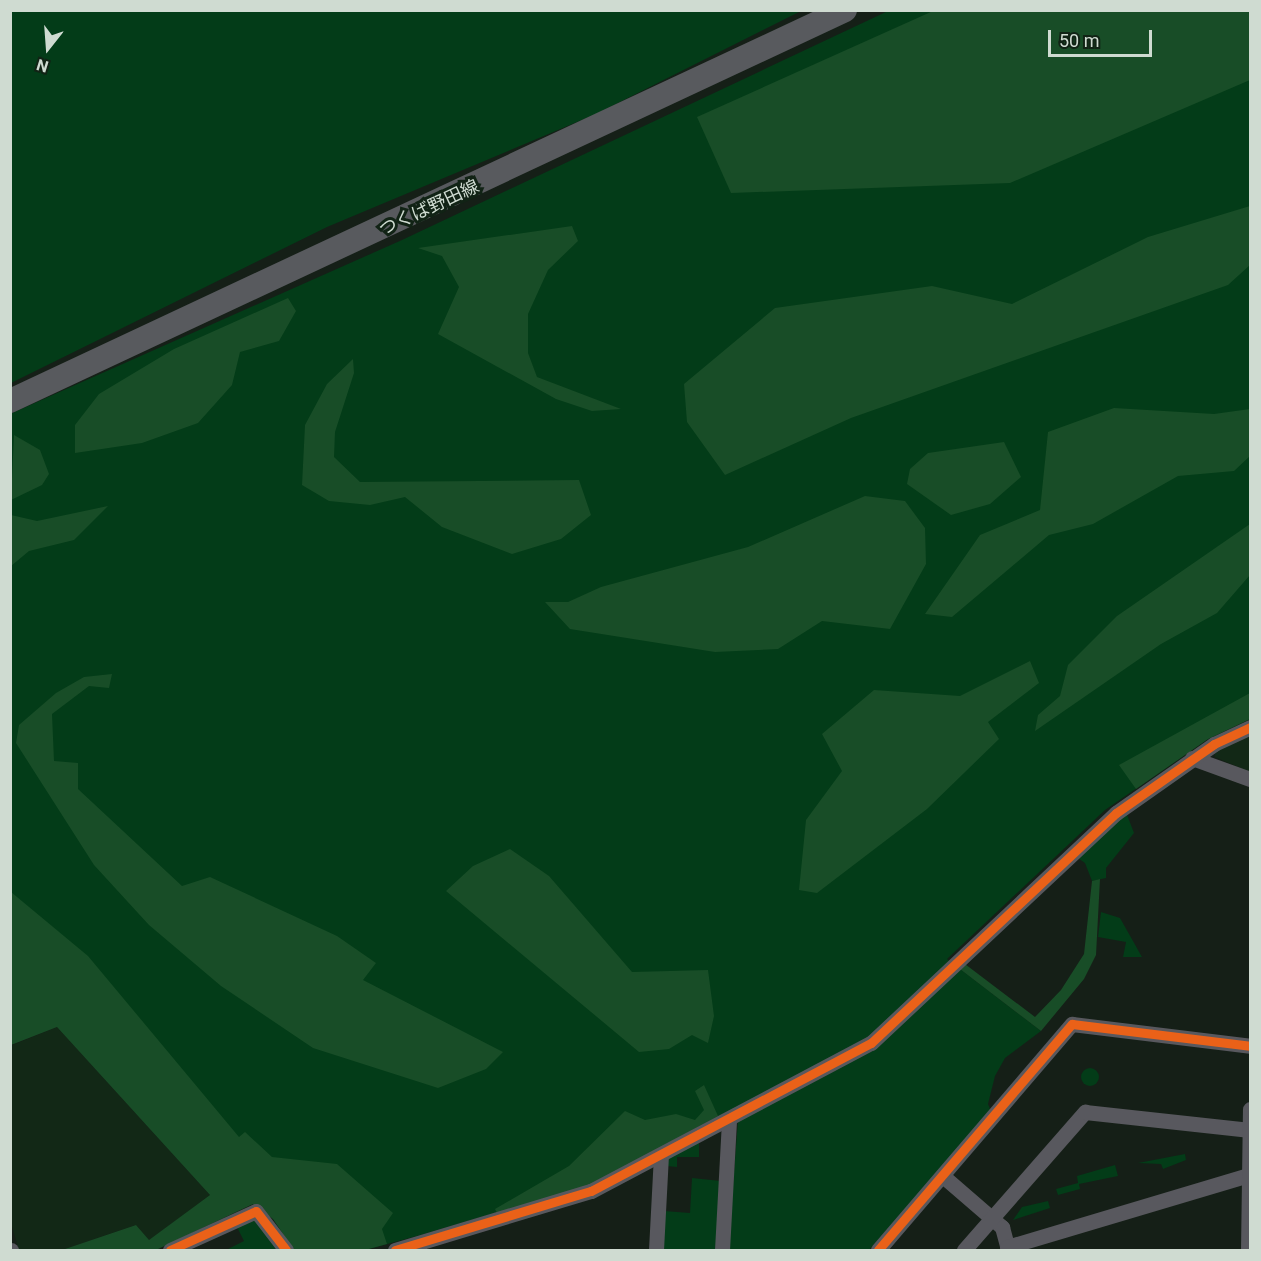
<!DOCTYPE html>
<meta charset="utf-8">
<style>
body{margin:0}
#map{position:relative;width:1261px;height:1261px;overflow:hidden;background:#151f17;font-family:Roboto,"Noto Sans JP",sans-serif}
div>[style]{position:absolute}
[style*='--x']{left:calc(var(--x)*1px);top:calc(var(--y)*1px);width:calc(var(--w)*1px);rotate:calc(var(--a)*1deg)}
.built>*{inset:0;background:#122816}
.green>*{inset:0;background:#033c18}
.round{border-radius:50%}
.forest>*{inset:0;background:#184d27}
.street>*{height:15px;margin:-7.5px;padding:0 7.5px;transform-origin:7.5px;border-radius:7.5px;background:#58585e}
.primary>*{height:24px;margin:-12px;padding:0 12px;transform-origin:12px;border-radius:12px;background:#585a5e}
.cycleway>*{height:9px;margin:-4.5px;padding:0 4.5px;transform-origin:4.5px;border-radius:4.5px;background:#ea6118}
span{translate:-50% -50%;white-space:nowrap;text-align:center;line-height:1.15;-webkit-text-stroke:6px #112315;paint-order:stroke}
.street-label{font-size:18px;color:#cfdbd1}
.frame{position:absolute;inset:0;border:12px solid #cfdbd1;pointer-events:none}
.north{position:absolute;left:18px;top:18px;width:60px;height:60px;-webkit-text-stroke:4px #112315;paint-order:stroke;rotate:197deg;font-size:16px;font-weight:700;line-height:24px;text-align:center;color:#cfdbd1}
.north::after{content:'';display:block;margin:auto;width:21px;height:27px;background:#cfdbd1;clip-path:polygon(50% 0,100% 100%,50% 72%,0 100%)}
.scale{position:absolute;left:1048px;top:30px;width:104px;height:27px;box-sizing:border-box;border:3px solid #cfdbd1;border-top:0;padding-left:8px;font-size:18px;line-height:21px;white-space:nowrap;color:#cfdbd1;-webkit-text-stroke:4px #112315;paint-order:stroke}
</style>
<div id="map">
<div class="built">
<div style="clip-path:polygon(1250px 731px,1250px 772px,1215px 757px,1214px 749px)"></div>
<div style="clip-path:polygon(57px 1027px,210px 1195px,149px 1241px,136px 1225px,62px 1250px,19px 1250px,10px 1220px,10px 1046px)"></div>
</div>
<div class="green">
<div style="clip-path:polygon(11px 11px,801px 11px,596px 114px,327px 227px,11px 383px)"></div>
<div style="clip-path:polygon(888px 11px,1250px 11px,1250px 719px,1208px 739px,1105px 810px,947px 959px,1041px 1031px,1005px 1058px,995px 1076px,988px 1104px,991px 1111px,869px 1250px,728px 1250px,738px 1121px,593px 1184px,417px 1236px,365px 1250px,294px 1250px,273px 1219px,260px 1205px,248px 1204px,74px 999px,11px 1017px,10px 414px,402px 240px)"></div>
<div style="clip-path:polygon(1126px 812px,1134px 833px,1106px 868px,1106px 878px,1092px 881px,1085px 863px,1075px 856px)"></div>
<div style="clip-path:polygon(1101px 912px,1120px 918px,1142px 957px,1123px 957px,1126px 942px,1098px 937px)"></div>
<div class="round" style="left:1081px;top:1068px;width:18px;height:18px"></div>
<div style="clip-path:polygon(699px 1142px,699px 1157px,677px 1157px,677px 1167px,667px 1166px,669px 1158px)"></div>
<div style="clip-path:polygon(1185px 1154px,1186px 1160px,1163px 1169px,1161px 1164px,1138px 1163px)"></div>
<div style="clip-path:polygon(1115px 1165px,1118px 1176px,1079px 1184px,1080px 1189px,1058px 1195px,1056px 1189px,1078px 1183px,1077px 1176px)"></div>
<div style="clip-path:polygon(692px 1178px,721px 1181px,716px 1250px,661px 1249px,664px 1211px,690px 1213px)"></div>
<div style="clip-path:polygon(1048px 1201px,1050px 1208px,1013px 1220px,1022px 1207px)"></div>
<div style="clip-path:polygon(249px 1220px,256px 1220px,279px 1250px,226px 1250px,244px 1241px,237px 1227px)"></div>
</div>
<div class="forest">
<div style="clip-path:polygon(933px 11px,1250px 11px,1250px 80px,1010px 183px,731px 193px,697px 117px)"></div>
<div style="clip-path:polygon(1250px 206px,1250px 265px,1228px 285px,851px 418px,725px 475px,687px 422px,684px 384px,775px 308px,932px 286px,1012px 304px,1148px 237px)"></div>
<div style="clip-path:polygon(572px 226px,578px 241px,548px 270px,528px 314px,528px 353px,537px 377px,621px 409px,592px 411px,556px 399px,438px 334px,459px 287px,442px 256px,418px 248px)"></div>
<div style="clip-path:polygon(288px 298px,296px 311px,279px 341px,240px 352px,232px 385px,198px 423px,142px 443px,75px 453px,75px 425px,99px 394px,174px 349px)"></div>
<div style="clip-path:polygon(353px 359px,354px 373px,335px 432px,334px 457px,360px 482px,579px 480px,591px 515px,561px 539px,512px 554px,442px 527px,405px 497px,370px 505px,329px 501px,302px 485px,305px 425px,327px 384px)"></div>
<div style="clip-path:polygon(1114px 408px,1214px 414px,1250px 409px,1250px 456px,1234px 471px,1178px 476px,1093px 524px,1049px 535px,952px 617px,925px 614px,980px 535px,1040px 510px,1048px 432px)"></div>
<div style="clip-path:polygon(14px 435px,40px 450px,49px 474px,42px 485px,11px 500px)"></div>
<div style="clip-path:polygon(1004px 442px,1021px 477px,990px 504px,951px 515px,907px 484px,910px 469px,928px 453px)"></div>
<div style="clip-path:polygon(865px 496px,905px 501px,925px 528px,926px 564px,890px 629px,822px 621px,778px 649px,715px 652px,570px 629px,545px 602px,568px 602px,601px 587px,748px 547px)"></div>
<div style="clip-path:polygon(108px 506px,74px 540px,29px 551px,11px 566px,11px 515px,37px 521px)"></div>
<div style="clip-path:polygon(1250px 524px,1250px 575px,1217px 613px,1161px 644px,1035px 731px,1038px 715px,1060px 696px,1068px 665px,1117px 616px)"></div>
<div style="clip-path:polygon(1030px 661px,1039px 683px,988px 722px,999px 739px,927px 809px,817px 893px,799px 890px,806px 820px,842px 771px,822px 734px,874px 690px,960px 696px)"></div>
<div style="clip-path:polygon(112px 674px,109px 688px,89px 686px,52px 714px,54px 761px,78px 763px,78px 789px,182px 886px,210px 877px,337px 936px,376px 963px,363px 980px,503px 1052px,486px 1069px,438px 1088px,313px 1048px,221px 986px,149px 925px,94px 865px,16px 743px,19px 725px,56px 693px,84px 677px)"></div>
<div style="clip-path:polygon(1250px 693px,1250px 719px,1208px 739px,1136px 789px,1119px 765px)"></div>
<div style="clip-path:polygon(510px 849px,549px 876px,632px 972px,708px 970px,714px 1016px,708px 1043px,692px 1035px,669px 1049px,639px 1052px,446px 891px,473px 866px)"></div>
<div style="clip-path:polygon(1100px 879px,1096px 955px,1084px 979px,1041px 1031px,956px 966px,961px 961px,1035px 1017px,1061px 990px,1084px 954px,1092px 881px)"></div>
<div style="clip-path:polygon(11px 892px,88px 956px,239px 1137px,245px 1132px,272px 1157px,337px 1164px,393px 1213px,382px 1229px,387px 1244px,365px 1250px,294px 1250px,273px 1219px,253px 1204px,156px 1250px,62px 1250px,136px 1225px,149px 1240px,210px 1195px,57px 1027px,11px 1045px)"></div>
<div style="clip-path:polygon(704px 1085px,718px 1116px,593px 1184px,497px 1213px,495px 1209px,569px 1166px,625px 1111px,645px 1120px,676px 1114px,695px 1120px,704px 1110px,695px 1091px)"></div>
</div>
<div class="street">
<div style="--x:1192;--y:758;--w:62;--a:19.9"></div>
<div style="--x:944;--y:1177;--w:77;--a:40.8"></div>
<div style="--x:1002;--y:1227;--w:24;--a:75"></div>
<div style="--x:1007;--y:1247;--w:252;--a:-16.6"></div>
<div style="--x:10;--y:1250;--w:1;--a:0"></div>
<div style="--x:170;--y:1250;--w:94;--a:-24.4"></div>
<div style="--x:256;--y:1211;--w:49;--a:52.4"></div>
<div style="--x:395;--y:1250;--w:205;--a:-16.8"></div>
<div style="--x:591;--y:1191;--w:317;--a:-27.9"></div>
<div style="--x:871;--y:1043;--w:336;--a:-43.2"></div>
<div style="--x:1116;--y:813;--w:120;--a:-35.1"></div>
<div style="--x:1214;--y:744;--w:40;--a:-25"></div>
<div style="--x:656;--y:1250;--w:95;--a:-87"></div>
<div style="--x:722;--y:1250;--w:130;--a:-86.9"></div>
<div style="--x:878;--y:1250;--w:298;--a:-49.4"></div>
<div style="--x:1072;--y:1024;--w:179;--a:7"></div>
<div style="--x:964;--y:1250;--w:184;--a:-48.8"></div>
<div style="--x:1085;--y:1112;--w:166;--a:6.2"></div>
<div style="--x:1248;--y:1250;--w:141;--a:-89.2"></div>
</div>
<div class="primary">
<div style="--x:10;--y:401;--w:922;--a:-25.09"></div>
</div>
<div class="cycleway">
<div style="--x:170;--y:1250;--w:94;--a:-24.4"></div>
<div style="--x:256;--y:1211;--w:49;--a:52.4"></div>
<div style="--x:395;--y:1250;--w:205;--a:-16.8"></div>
<div style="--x:591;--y:1191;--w:317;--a:-27.9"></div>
<div style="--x:871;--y:1043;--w:336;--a:-43.2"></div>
<div style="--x:1116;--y:813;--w:120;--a:-35.1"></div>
<div style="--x:1214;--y:744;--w:40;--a:-25"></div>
<div style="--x:878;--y:1250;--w:298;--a:-49.4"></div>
<div style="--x:1072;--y:1024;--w:179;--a:7"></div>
</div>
<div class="street-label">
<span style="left:429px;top:208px;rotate:-25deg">つくば野田線</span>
</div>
<div class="frame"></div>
<div class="north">N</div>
<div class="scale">50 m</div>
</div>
